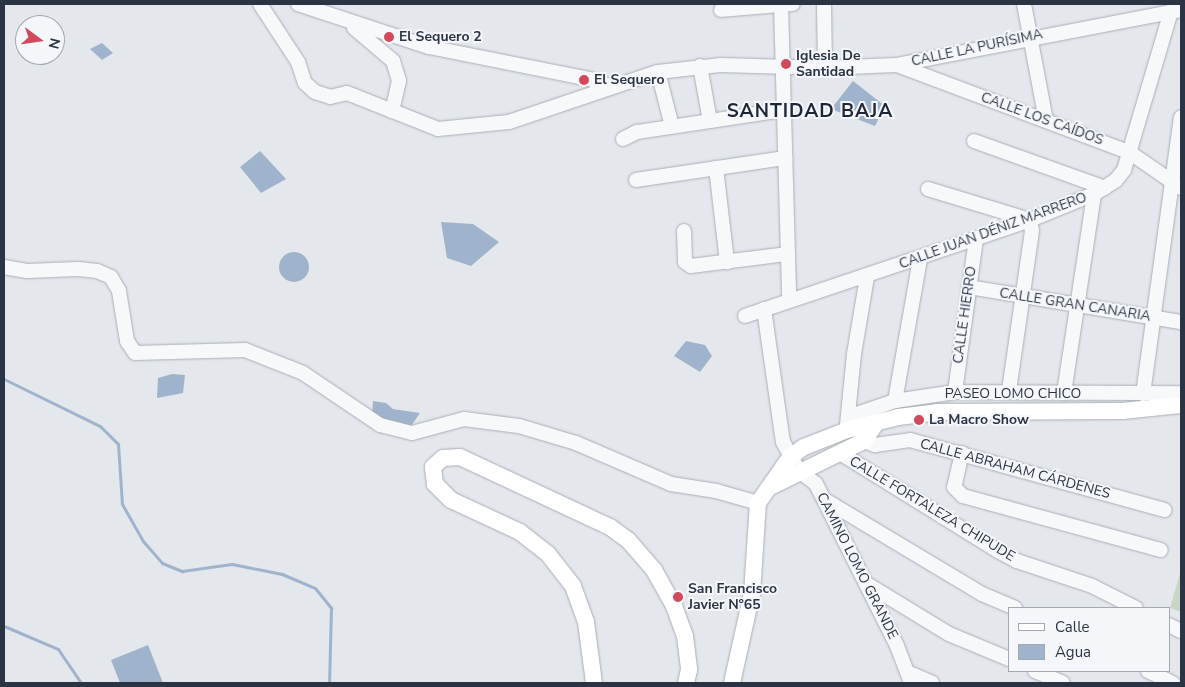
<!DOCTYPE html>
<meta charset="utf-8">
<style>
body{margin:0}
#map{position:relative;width:1185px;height:687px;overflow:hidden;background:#e4e7ec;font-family:"Nunito Sans",sans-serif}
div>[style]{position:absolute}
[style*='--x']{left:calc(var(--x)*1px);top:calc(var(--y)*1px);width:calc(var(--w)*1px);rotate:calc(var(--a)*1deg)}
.green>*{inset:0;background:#c9d6c5}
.water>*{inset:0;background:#9fb4cc}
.round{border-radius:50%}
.stream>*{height:3px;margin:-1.5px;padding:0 1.5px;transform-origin:1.5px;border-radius:1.5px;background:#9fb4cc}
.roads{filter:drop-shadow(0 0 1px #a9aeb7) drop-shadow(0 0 1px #a9aeb7)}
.minor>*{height:14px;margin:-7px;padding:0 7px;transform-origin:7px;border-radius:7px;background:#f7f8fa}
.major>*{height:16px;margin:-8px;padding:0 8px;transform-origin:8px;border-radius:8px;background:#fff}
.dots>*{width:14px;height:14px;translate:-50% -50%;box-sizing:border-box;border:2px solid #f4f6f9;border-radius:50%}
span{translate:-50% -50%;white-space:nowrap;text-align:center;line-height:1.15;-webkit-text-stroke:4px #f4f6f9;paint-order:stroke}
.poi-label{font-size:14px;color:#2b3445;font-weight:700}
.left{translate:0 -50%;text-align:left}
.street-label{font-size:14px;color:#2b3445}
.district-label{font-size:19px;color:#1d2536;font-weight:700;letter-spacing:1px}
.frame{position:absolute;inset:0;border:5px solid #2b3445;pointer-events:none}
.legend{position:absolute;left:1008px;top:607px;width:162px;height:65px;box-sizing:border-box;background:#f4f6f9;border:1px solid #a4a8b1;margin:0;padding:6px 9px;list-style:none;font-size:15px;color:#2b3445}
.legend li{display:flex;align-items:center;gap:10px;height:25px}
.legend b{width:25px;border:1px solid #a4a8b1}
.north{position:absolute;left:15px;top:15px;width:50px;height:50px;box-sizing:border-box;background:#f4f6f9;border:1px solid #a4a8b1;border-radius:50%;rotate:104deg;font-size:14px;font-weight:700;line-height:20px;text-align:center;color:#2b3445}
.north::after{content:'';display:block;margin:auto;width:18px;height:22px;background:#d1495b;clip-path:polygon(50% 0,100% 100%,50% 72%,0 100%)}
</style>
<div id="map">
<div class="green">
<div style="clip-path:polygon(1181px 570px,1181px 612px,1170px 608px)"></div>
</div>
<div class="water">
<div style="clip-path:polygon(102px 43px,113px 53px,102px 60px,90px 49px)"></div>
<div style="clip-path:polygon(853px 81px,885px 106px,875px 126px,831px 109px)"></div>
<div style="clip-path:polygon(260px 151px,286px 179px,261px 193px,240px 167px)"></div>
<div style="clip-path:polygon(441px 222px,473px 224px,499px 242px,471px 266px,447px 258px)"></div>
<div class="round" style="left:279px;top:252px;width:30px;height:30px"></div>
<div style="clip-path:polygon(686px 341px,705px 345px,712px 356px,700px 372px,674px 356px)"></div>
<div style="clip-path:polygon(172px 374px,185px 375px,183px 393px,157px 398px,158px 378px)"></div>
<div style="clip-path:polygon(373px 401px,386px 403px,393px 409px,420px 413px,409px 429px,372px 416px)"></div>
<div style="clip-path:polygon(148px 645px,163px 683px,120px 683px,111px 660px)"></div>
</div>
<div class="stream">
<div style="--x:4;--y:379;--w:107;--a:26.1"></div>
<div style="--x:100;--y:426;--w:25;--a:45"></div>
<div style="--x:118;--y:444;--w:60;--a:86.2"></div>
<div style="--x:122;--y:504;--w:43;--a:60.4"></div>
<div style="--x:143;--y:541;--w:29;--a:49"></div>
<div style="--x:162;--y:563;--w:22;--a:22"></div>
<div style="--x:182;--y:571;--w:50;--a:-8"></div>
<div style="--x:232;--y:564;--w:51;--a:11.3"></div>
<div style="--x:282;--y:574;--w:36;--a:23"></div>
<div style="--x:315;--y:588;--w:26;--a:51"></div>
<div style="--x:331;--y:608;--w:75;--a:91.5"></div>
<div style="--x:4;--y:626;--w:59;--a:23.1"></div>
<div style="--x:58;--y:649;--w:41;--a:55.9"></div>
</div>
<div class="roads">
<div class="minor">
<div style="--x:260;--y:4;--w:69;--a:56.8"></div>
<div style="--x:298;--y:62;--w:22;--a:72"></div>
<div style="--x:305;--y:83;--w:13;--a:42"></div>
<div style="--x:315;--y:92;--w:16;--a:18"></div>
<div style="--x:330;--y:97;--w:17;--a:-13"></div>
<div style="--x:347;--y:93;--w:98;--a:21.6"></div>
<div style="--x:438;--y:129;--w:71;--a:-5.6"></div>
<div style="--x:509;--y:122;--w:157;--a:-18.6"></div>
<div style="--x:658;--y:72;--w:62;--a:-6.4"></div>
<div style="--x:720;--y:65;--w:105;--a:1.6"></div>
<div style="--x:825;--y:68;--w:71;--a:-2.4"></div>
<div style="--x:896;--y:65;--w:290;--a:-10.9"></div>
<div style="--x:298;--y:4;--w:138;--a:18.2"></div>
<div style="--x:429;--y:47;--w:163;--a:11.3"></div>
<div style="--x:589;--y:79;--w:23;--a:18"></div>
<div style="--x:824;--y:4;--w:64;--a:89.1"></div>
<div style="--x:1024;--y:4;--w:118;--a:79.3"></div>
<div style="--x:781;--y:5;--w:295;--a:88.4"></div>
<div style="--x:721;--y:10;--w:72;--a:-4.8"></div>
<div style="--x:354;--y:28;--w:51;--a:40.2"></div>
<div style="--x:393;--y:61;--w:21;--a:73"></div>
<div style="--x:399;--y:81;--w:31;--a:103"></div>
<div style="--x:897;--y:65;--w:248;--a:20.6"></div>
<div style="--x:1129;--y:152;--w:63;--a:34.7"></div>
<div style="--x:700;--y:66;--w:56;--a:79.7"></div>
<div style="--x:658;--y:72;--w:56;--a:75.5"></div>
<div style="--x:623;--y:139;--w:16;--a:-27"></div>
<div style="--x:637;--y:132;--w:147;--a:-8.6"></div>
<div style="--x:974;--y:141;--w:139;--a:19.7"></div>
<div style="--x:716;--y:168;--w:95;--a:83.3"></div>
<div style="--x:636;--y:180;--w:151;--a:-8.4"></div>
<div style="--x:928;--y:189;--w:107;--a:16.9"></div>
<div style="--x:1030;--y:220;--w:11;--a:80"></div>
<div style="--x:1032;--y:231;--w:162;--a:98.2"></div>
<div style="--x:684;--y:231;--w:31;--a:88"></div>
<div style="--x:685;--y:262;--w:7;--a:34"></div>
<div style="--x:691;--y:266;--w:98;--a:-7.1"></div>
<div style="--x:4;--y:267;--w:23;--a:10"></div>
<div style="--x:27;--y:271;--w:51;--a:-2.2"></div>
<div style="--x:78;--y:269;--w:19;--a:6"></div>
<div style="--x:97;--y:271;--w:15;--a:23"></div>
<div style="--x:111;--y:277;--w:16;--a:60"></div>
<div style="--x:119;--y:291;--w:51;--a:80.9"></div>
<div style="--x:127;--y:341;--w:14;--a:56"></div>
<div style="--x:135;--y:353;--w:110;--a:-1.6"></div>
<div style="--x:245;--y:350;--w:62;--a:21.6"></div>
<div style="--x:303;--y:373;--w:93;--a:34"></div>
<div style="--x:380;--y:425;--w:33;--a:14"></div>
<div style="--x:412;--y:433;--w:54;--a:-15.1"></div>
<div style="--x:464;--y:419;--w:55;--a:7.3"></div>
<div style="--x:519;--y:426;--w:59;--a:16.6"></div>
<div style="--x:576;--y:443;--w:103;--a:23.3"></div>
<div style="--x:671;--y:484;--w:46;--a:8.8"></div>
<div style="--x:716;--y:491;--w:44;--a:15.9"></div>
<div style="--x:969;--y:287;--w:215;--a:9.4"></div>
<div style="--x:764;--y:309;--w:134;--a:81.9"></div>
<div style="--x:783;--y:442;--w:33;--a:61"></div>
<div style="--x:799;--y:471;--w:21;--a:37"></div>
<div style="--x:816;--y:484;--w:181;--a:63.4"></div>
<div style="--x:897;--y:646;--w:40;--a:69"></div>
<div style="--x:745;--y:316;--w:301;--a:-18.6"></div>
<div style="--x:1030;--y:220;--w:69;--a:-22.1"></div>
<div style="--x:1094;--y:194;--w:26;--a:-32"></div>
<div style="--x:1116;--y:180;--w:13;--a:-51"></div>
<div style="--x:1124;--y:170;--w:166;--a:-73.5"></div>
<div style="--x:955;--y:392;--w:155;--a:-82.2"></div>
<div style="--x:1064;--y:393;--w:201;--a:-81.4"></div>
<div style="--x:1143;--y:394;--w:279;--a:-82.2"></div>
<div style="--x:895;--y:401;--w:144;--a:-80"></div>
<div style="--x:848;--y:417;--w:50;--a:-18.8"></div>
<div style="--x:895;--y:401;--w:61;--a:-8.5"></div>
<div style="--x:955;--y:392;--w:226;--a:0.3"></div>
<div style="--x:847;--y:425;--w:71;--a:-84.4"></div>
<div style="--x:854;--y:354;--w:78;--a:-80.4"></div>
<div style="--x:864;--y:441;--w:12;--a:20"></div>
<div style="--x:875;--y:445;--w:35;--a:-8"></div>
<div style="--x:910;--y:440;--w:264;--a:15.4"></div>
<div style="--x:840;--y:453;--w:186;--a:31.8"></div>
<div style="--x:998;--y:551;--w:21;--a:28"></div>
<div style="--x:1017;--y:561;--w:79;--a:18.4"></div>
<div style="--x:1092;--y:586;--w:49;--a:26.6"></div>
<div style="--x:962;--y:453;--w:35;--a:103"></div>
<div style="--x:954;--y:487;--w:13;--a:45"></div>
<div style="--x:963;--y:496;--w:205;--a:15.3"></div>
<div style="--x:825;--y:500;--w:183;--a:30.9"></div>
<div style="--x:982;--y:594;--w:36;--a:23"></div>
<div style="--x:867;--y:584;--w:96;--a:31.4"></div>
<div style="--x:949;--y:634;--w:65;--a:22.6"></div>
<div style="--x:1169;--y:625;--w:13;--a:27"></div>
<div style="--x:1035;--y:671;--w:30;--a:23"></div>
<div style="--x:1148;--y:671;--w:28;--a:26"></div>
<div style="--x:909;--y:673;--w:25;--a:23"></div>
</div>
<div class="major">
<div style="--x:770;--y:487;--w:105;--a:-26.1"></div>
<div style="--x:864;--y:441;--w:22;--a:-56"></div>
<div style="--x:594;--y:683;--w:62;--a:-97.5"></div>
<div style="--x:586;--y:622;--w:38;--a:-110"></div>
<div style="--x:573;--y:586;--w:41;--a:-128"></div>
<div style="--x:548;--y:554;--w:36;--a:-142"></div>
<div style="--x:520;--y:532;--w:76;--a:-155.1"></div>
<div style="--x:451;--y:500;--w:23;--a:-135"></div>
<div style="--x:435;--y:484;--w:17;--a:-97"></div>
<div style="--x:433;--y:467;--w:13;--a:-42"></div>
<div style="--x:443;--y:458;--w:17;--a:-3"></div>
<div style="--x:460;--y:457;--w:166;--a:25"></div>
<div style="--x:610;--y:527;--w:22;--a:36"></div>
<div style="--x:628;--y:540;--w:40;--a:49"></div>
<div style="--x:654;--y:570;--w:41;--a:60.9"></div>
<div style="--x:674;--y:606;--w:32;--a:70"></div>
<div style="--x:685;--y:636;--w:34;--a:83"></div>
<div style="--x:689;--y:670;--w:13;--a:103"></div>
<div style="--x:732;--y:683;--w:92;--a:-77.5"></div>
<div style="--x:752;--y:593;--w:90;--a:-86.2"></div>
<div style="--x:758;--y:503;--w:56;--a:-55.2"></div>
<div style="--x:790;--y:457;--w:17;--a:-36"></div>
<div style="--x:804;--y:447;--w:46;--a:-21.6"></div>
<div style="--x:847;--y:430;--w:53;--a:-14.3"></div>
<div style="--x:898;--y:417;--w:39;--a:-7"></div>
<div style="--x:937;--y:412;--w:185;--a:-0.3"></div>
<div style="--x:1122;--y:411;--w:59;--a:-5.8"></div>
</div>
</div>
<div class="dots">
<div style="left:389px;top:37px;background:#d1495b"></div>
<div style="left:786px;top:64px;background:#d1495b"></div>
<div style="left:584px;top:80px;background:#d1495b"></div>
<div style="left:919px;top:420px;background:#d1495b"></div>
<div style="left:678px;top:597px;background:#d1495b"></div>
</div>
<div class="poi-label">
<span class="left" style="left:399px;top:37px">El Sequero 2</span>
<span class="left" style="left:796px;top:64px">Iglesia De<br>Santidad</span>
<span class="left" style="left:594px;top:80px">El Sequero</span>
<span class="left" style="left:929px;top:420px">La Macro Show</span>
<span class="left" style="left:688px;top:597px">San Francisco<br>Javier Nº65</span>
</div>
<div class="street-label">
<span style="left:977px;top:48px;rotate:-12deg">CALLE LA PURÍSIMA</span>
<span style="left:1042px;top:119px;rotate:20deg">CALLE LOS CAÍDOS</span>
<span style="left:993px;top:231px;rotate:-20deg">CALLE JUAN DÉNIZ MARRERO</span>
<span style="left:1075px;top:305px;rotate:9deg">CALLE GRAN CANARIA</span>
<span style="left:965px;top:315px;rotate:-82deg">CALLE HIERRO</span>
<span style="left:1013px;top:394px">PASEO LOMO CHICO</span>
<span style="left:1015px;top:469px;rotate:15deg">CALLE ABRAHAM CÁRDENES</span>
<span style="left:932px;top:509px;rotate:31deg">CALLE FORTALEZA CHIPUDE</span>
<span style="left:857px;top:566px;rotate:63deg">CAMINO LOMO GRANDE</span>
</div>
<div class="district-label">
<span style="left:810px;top:112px">SANTIDAD BAJA</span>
</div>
<div class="frame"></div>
<ul class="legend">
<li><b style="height:6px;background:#fff"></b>Calle</li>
<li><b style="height:14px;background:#9fb4cc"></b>Agua</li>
</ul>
<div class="north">N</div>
</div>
